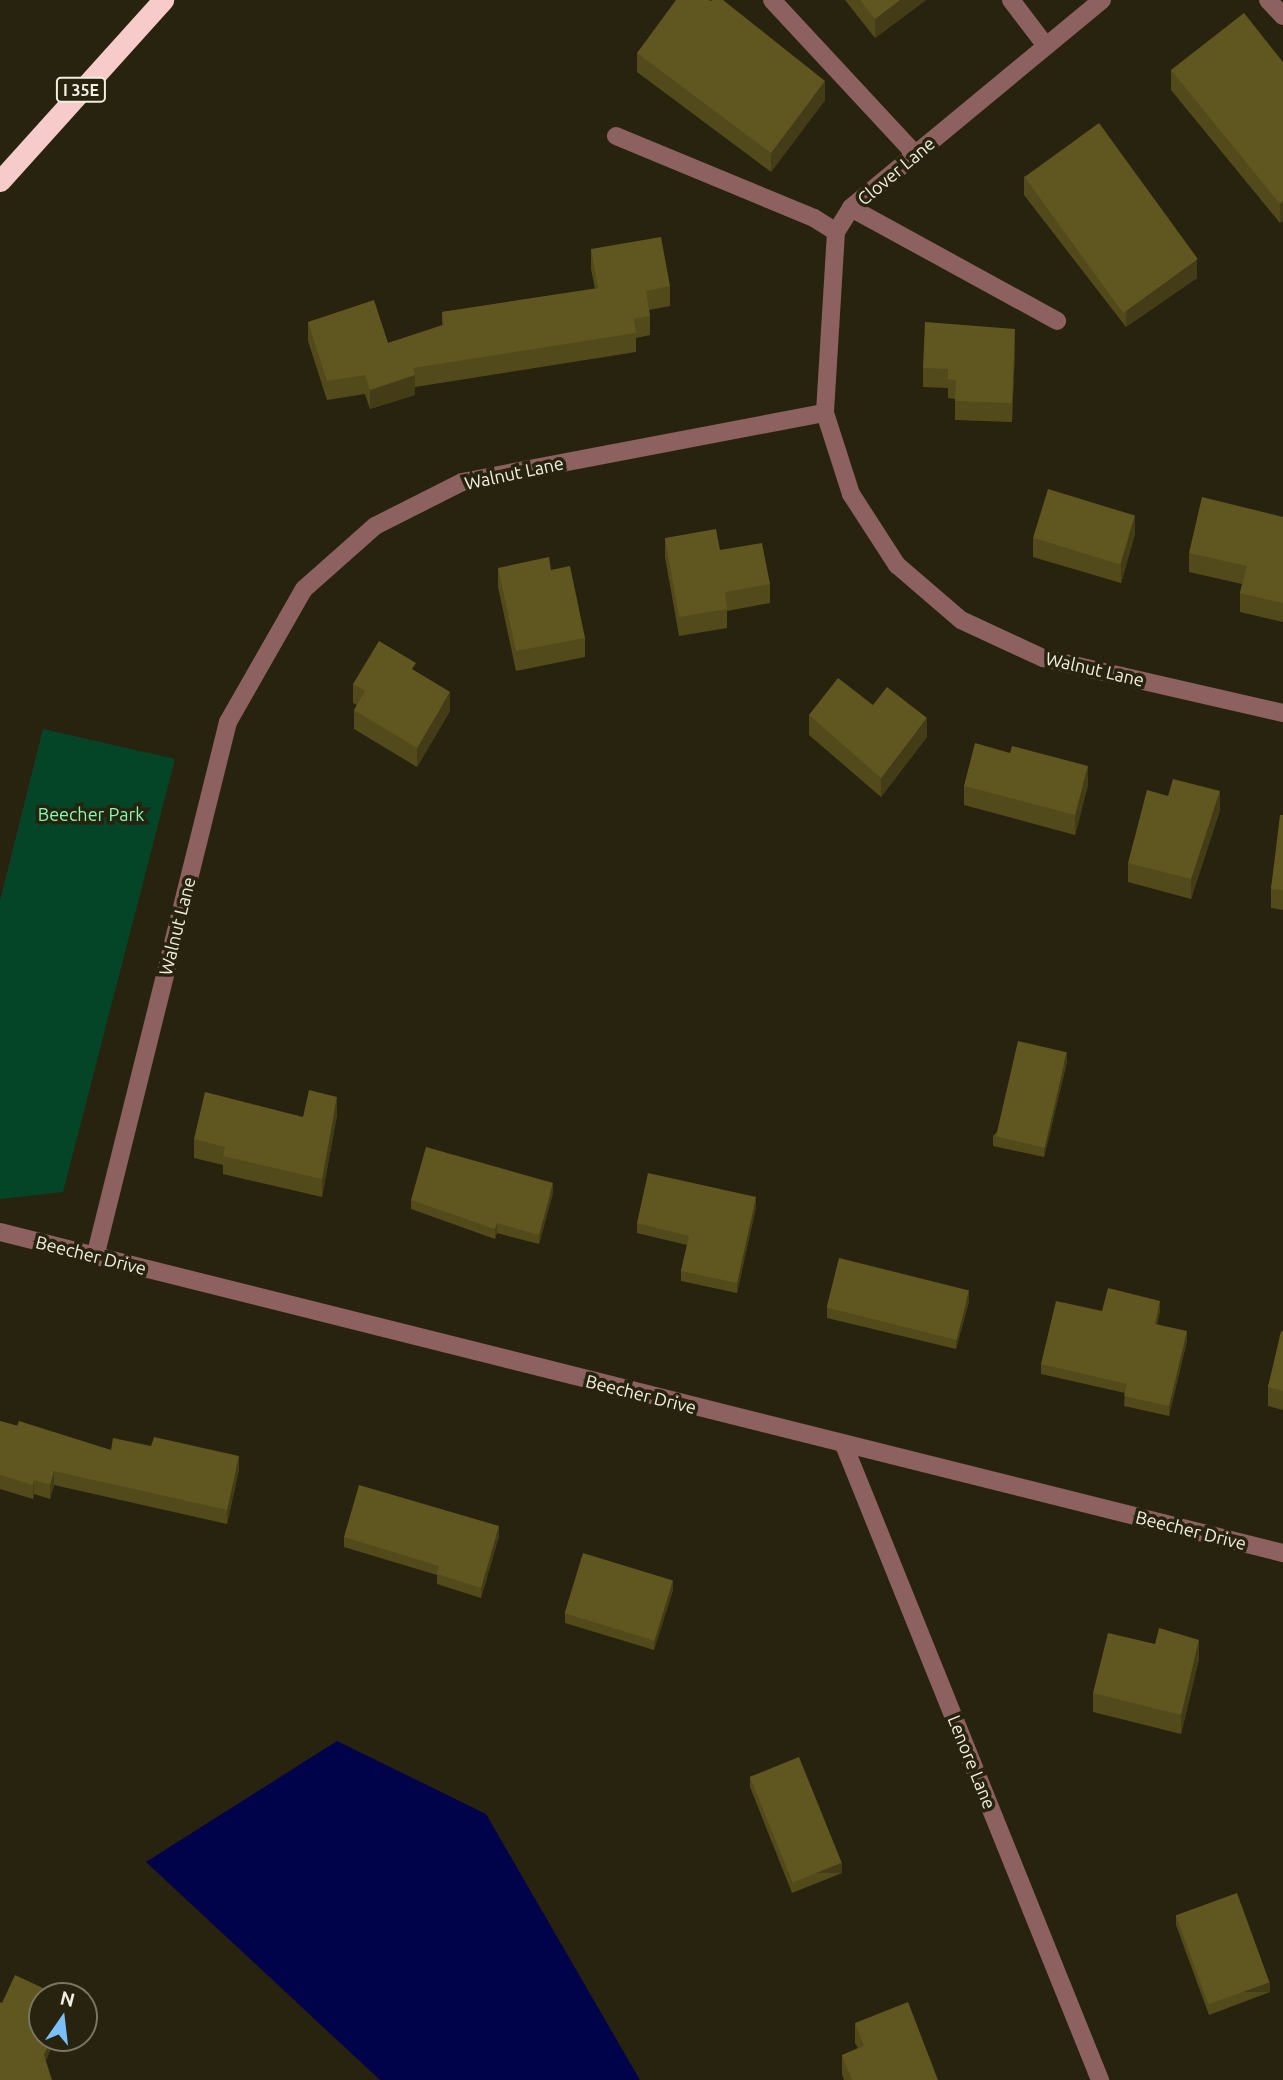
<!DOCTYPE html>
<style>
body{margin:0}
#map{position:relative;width:1283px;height:2080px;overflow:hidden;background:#28230e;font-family:Ubuntu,sans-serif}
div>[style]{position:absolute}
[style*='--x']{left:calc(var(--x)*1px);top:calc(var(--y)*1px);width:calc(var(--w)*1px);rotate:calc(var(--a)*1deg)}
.green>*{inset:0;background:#044527}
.water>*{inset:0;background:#000349}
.lane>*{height:18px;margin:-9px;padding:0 9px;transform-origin:9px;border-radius:9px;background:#8c6160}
.street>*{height:18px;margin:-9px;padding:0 9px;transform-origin:9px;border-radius:9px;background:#8c6160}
.highway>*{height:21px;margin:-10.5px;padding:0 10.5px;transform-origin:10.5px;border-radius:10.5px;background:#f7cbc9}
.wall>*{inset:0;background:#534a1b}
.shaded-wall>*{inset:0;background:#433c16;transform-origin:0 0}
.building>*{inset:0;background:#60561f;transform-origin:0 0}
span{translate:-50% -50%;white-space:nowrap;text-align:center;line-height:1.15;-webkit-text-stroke:7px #28230e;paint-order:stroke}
.shield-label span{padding:2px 5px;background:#28230e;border:2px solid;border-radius:5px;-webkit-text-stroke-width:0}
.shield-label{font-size:16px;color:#f1efe1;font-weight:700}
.street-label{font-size:18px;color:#f1efe1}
.park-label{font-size:18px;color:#7effb5}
.north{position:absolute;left:28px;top:1982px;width:70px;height:70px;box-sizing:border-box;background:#28230e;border:2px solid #787562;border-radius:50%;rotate:14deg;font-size:19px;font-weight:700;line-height:28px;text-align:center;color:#f1efe1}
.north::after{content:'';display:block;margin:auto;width:24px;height:32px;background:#79bff8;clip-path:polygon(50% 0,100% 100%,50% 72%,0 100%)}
</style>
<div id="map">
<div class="green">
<div style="clip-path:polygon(43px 729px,175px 759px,63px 1192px,0 1199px,0 901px)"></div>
</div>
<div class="water">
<div style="clip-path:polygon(337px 1741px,486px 1814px,640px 2080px,380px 2080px,146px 1862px)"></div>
</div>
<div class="lane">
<div style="--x:772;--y:0;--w:210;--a:47.1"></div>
<div style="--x:1011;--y:0;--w:58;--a:52.7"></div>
<div style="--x:1268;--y:0;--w:22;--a:47"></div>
<div style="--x:616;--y:136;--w:214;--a:22.5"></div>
<div style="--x:814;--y:218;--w:26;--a:32"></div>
<div style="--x:851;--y:208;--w:235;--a:28.7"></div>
</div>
<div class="street">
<div style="--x:1102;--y:0;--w:326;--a:140.4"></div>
<div style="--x:851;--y:208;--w:28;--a:122"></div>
<div style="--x:836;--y:232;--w:181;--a:93.5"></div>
<div style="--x:825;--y:413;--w:85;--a:72.2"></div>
<div style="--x:851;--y:494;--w:85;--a:57.1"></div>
<div style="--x:897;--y:565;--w:84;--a:40.7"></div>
<div style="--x:961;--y:620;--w:90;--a:24.9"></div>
<div style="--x:1043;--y:658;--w:246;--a:12.9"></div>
<div style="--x:0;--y:1232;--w:1323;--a:14.05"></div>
<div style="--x:95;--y:1257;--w:551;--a:-76.04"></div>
<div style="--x:228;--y:722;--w:153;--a:-60.3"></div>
<div style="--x:304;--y:589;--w:95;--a:-41.6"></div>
<div style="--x:375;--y:526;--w:97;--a:-26.8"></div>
<div style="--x:462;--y:482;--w:369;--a:-10.8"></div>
<div style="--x:844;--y:1445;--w:685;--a:68.04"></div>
</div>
<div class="highway">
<div style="--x:0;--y:181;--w:244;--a:-48"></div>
</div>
<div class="wall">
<div style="clip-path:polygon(845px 0,926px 0,875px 38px)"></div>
<div style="clip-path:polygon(637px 53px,825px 100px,771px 172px,637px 72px)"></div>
<div style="clip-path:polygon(1283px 62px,1280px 223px,1171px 90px,1171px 70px)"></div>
<div style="clip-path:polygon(1024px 176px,1197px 278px,1126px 327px,1024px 195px)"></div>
<div style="clip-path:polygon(591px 249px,670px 286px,670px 306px,649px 310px,650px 316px,650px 335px,636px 338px,636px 352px,415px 387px,415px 395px,370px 409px,365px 394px,327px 400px,308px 341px,308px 322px,388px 343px,442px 325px,442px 312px,595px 289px,591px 269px)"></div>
<div style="clip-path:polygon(1015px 349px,1012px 422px,955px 420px,955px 399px,948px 398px,948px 388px,923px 387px,923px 368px)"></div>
<div style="clip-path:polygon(1283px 517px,1283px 622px,1240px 612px,1240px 593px,1242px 584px,1189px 572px,1189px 553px)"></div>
<div style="clip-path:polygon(1135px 534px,1121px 583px,1033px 557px,1033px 538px)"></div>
<div style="clip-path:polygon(665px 538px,720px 550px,770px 584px,770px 603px,727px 611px,727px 628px,679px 636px,665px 557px)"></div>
<div style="clip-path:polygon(498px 568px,551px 570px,585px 638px,585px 657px,516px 671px,498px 587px)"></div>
<div style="clip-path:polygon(416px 672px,450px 711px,417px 767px,354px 729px,354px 710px,357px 705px,353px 703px,353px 684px)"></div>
<div style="clip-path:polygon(873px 705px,927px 737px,881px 797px,809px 735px,809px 715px)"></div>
<div style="clip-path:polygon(1088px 785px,1075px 835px,964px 805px,964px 786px)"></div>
<div style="clip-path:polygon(1220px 810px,1191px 899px,1128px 882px,1128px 863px)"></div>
<div style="clip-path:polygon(1283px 815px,1283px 910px,1271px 908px,1271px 889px)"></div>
<div style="clip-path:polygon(1067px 1062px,1044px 1157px,993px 1146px,993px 1136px)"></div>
<div style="clip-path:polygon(337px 1115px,322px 1197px,223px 1174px,223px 1165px,194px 1158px,194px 1139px,303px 1117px)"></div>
<div style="clip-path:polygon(553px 1193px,539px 1244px,497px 1233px,495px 1239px,411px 1209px,411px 1200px)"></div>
<div style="clip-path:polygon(756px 1207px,737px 1293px,681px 1281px,681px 1271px,687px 1245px,637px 1233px,637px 1223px)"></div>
<div style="clip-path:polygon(969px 1301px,956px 1349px,827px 1318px,827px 1308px)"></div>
<div style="clip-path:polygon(1102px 1311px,1160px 1311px,1157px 1324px,1187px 1341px,1169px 1416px,1124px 1406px,1125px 1393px,1041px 1374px,1041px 1364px)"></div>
<div style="clip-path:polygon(1283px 1332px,1283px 1410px,1268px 1406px,1268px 1387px)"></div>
<div style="clip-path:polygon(0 1421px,111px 1450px,239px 1470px,227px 1524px,54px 1485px,50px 1499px,34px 1494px,33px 1499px,0 1489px)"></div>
<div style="clip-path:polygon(499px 1536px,481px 1598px,437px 1584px,437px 1575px,344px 1547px,344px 1537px)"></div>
<div style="clip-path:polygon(673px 1590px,654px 1650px,565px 1623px,565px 1613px)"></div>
<div style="clip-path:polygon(1199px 1659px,1181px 1734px,1093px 1712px,1093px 1693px)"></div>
<div style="clip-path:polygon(750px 1777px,842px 1873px,792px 1893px,750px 1787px)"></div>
<div style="clip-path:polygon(1176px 1915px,1270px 1992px,1209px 2015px,1176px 1925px)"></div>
<div style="clip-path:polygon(855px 2023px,938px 2080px,844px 2080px,842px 2074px,842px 2055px,858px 2048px,855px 2043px)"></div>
</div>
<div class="shaded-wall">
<div style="clip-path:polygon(900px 0,926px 0,875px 38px,875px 19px)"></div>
<div style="clip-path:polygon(825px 81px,825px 100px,771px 172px,771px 153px)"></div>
<div style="clip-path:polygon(1283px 201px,1283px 221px,1280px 223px,1280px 204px)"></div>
<div style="clip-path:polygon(1197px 259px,1197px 278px,1126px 327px,1126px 308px)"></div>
<div style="clip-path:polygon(1015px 329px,1015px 349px,1012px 422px,1012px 403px)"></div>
<div style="clip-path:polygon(415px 375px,415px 395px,370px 409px,370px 390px)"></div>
<div style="clip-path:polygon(1135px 515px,1135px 534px,1121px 583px,1121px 563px)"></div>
<div style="clip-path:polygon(450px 692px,450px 711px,417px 767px,417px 748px)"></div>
<div style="clip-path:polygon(927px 718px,927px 737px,881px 797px,881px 778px)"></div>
<div style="clip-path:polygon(1088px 766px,1088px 785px,1075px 835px,1075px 815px)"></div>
<div style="clip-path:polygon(1220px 791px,1220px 810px,1191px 899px,1191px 879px)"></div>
<div style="clip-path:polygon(1067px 1052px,1067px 1062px,1044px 1157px,1044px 1148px)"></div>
<div style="clip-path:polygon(337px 1097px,337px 1115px,322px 1197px,322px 1179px)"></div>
<div style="clip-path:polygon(553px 1183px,553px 1193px,539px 1244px,539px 1235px)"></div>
<div style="clip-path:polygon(756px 1197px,756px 1207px,737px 1293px,737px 1283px)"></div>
<div style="clip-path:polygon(497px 1223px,497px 1233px,495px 1239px,495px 1229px)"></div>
<div style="clip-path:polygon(969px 1291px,969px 1301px,956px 1349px,956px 1339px)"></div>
<div style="clip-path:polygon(1160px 1301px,1160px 1311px,1155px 1334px,1155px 1324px)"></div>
<div style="clip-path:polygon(1187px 1331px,1187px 1341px,1169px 1416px,1169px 1406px)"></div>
<div style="clip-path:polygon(239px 1456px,239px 1470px,227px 1524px,227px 1510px)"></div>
<div style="clip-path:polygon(54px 1471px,54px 1485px,50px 1499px,50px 1485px)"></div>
<div style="clip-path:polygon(34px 1480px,34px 1494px,33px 1499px,33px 1485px)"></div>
<div style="clip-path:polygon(499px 1526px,499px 1536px,481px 1598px,481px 1588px)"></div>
<div style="clip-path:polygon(673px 1580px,673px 1590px,654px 1650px,654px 1640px)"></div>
<div style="clip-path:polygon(1199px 1640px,1199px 1659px,1181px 1734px,1181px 1715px)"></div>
<div style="left:842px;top:1863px;width:10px;height:54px;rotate:90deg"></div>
<div style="left:1270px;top:1982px;width:10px;height:65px;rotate:90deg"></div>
<div style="clip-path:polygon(52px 2038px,56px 2038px,44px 2065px,44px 2055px)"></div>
</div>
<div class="building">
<div style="clip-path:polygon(676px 0,709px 0,711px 1px,712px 0,723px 0,825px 81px,771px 153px,637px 53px)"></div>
<div style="clip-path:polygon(860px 0,900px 0,875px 19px)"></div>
<div style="clip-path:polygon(1244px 13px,1283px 62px,1283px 201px,1280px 204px,1171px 70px)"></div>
<div style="left:1099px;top:123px;width:168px;height:92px;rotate:54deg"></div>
<div style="clip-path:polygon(661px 237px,670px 286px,646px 291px,650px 316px,634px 319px,636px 333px,413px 368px,415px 375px,370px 390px,365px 375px,327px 381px,308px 322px,374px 300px,388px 343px,444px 325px,442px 312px,598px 288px,591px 249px)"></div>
<div style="clip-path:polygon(925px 322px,1015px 329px,1012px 403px,955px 401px,956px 380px,948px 379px,948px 369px,923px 368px)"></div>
<div style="left:1048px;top:489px;width:91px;height:51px;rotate:17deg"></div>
<div style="clip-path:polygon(1202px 497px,1283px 517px,1283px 603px,1240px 593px,1247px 566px,1189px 553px)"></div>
<div style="clip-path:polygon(716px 529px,720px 550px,762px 543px,770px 584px,725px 592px,727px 609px,679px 617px,665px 538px)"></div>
<div style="clip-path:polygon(549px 557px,551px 570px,570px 566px,585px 638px,516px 651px,498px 568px)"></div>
<div style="clip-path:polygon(379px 641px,416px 663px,412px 669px,450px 692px,417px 748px,354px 710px,365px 691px,353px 684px)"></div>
<div style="clip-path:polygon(838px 678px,873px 705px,887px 687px,927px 718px,881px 778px,809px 715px)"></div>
<div style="clip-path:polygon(975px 743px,1010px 753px,1012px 746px,1088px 766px,1075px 815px,964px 786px)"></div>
<div style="clip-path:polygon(1173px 779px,1220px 791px,1191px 879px,1128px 863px,1147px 790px,1168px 796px)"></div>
<div style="clip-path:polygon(1280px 815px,1283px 815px,1283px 890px,1271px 889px)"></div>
<div style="left:1018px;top:1041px;width:50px;height:98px;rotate:13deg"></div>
<div style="clip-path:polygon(309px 1090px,337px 1097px,322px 1179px,223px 1156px,225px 1147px,194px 1139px,205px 1092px,303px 1117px)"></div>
<div style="clip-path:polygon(426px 1147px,553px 1183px,539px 1235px,497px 1223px,495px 1229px,411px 1200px)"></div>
<div style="clip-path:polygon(648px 1173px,756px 1197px,737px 1283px,681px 1271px,689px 1236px,637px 1223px)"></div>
<div style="left:839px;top:1258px;width:134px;height:51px;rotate:14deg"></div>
<div style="clip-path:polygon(1108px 1288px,1160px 1301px,1155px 1324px,1187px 1331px,1169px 1406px,1124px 1396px,1127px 1384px,1041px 1364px,1056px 1301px,1102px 1311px)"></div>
<div style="clip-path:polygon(1281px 1331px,1283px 1332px,1283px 1391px,1268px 1387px)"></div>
<div style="clip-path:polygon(0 1421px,17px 1426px,19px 1421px,111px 1450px,113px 1438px,151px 1446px,154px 1437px,239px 1456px,227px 1510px,54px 1471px,50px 1485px,34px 1480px,33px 1485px,0 1475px)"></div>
<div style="clip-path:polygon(359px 1485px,499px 1526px,481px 1588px,437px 1574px,439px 1566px,344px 1537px)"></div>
<div style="left:583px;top:1553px;width:94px;height:63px;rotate:17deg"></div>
<div style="clip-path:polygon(1159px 1628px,1199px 1640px,1181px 1715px,1093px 1693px,1108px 1633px,1155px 1644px)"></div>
<div style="left:799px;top:1757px;width:114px;height:53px;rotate:68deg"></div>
<div style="left:1237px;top:1893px;width:95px;height:65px;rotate:70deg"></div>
<div style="clip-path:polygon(15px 1975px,60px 1996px,42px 1996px,42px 2038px,52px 2038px,44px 2055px,52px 2080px,0 2080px,0 2002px,2px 2003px)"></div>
<div style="clip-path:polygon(908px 2002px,938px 2080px,852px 2080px,842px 2055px,864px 2046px,855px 2023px)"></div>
</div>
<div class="shield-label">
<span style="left:81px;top:90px">I 35E</span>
</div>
<div class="street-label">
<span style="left:896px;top:171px;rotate:-40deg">Clover Lane</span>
<span style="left:514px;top:473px;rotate:-12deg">Walnut Lane</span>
<span style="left:1095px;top:669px;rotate:13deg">Walnut Lane</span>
<span style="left:177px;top:926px;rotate:-76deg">Walnut Lane</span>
<span style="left:91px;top:1255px;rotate:14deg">Beecher Drive</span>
<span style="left:641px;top:1394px;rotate:14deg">Beecher Drive</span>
<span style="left:1191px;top:1530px;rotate:14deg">Beecher Drive</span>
<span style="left:972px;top:1762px;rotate:68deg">Lenore Lane</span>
</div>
<div class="park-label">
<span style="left:91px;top:814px">Beecher Park</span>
</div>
<div class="north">N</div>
</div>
